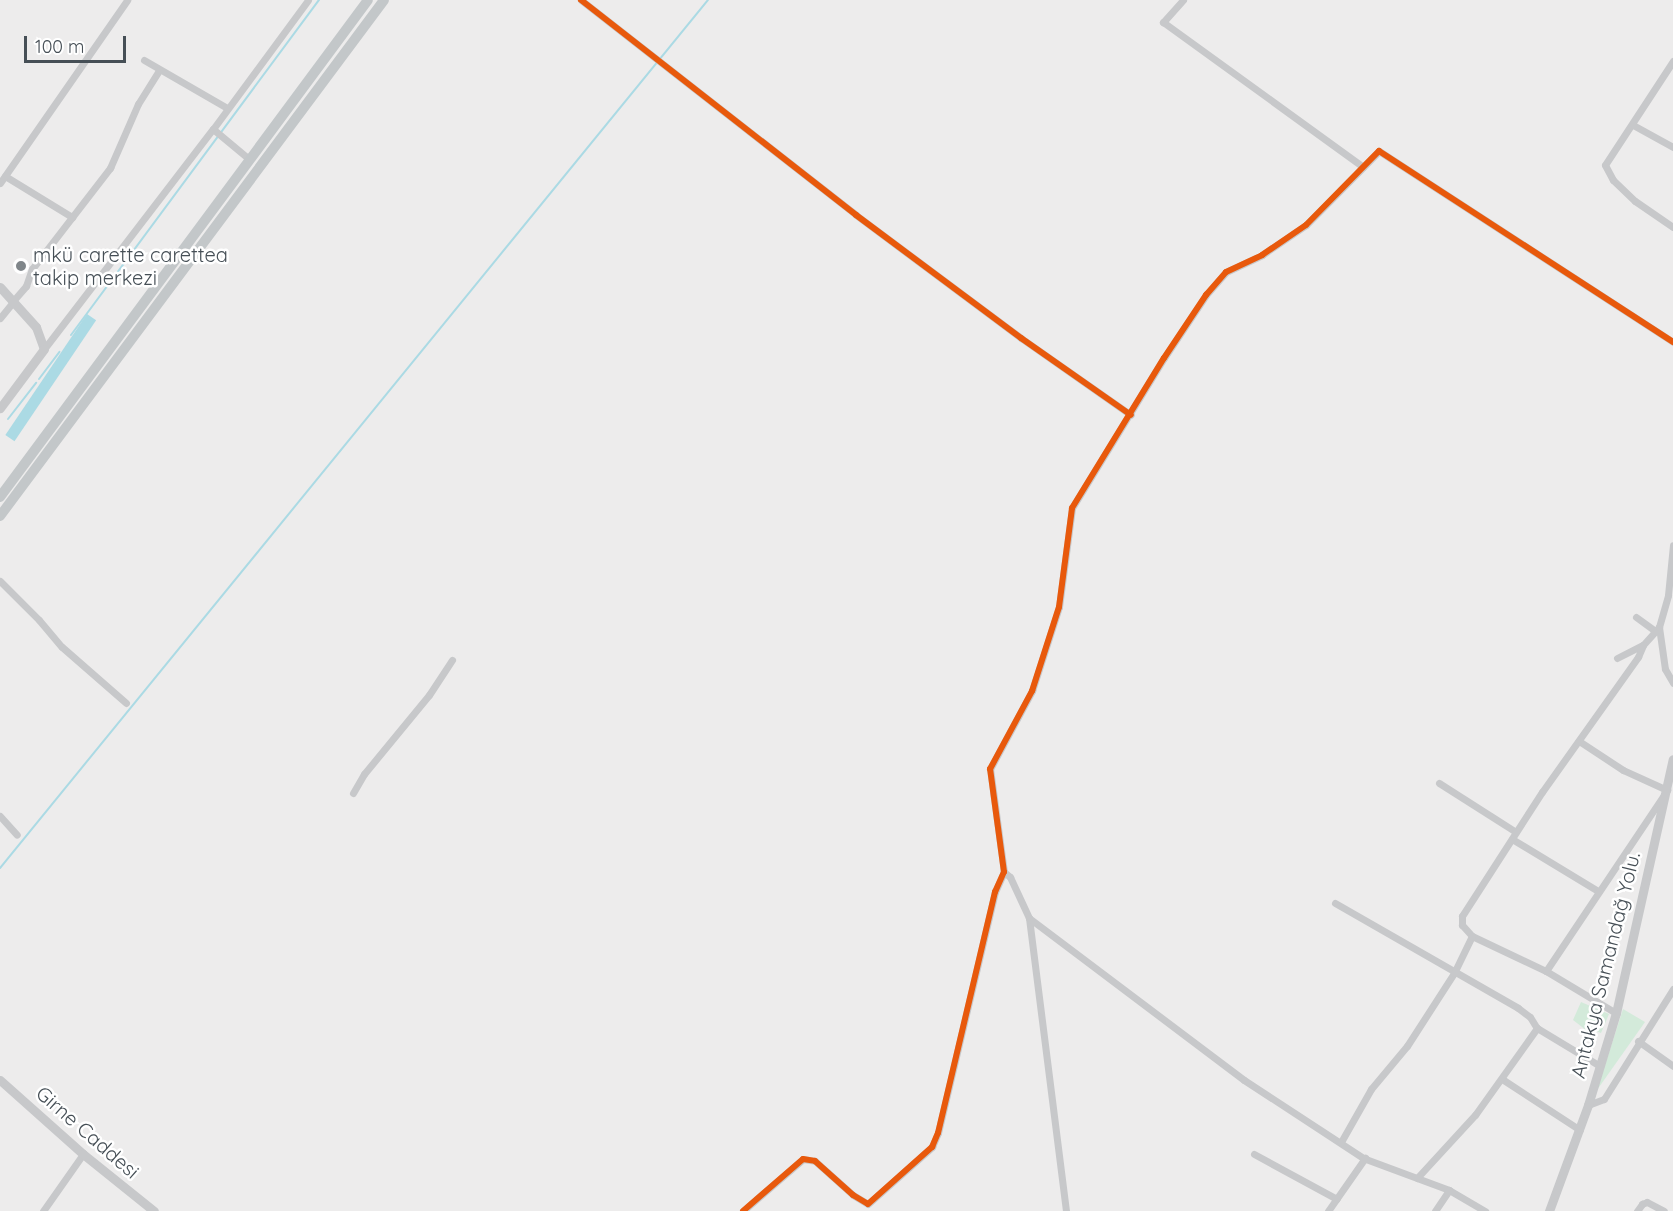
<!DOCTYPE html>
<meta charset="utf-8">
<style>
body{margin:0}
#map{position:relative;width:1673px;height:1211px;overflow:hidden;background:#edecec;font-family:Quicksand,sans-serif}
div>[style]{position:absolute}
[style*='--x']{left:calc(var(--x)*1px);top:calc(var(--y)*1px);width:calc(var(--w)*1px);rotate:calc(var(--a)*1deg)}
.green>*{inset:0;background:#d3eada}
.water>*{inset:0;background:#abdae4;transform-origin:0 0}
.stream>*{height:2px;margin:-1px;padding:0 1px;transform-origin:1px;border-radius:1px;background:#abdae4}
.minor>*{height:7px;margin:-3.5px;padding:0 3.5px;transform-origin:3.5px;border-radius:3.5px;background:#c7c8ca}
.tertiary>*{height:9px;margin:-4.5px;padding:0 4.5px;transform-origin:4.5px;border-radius:4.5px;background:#c7c8ca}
.primary>*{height:10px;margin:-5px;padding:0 5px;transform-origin:5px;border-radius:5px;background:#c3c7c9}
.cycleway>*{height:6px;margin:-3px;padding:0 3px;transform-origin:3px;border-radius:3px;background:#e8590c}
.dots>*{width:16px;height:16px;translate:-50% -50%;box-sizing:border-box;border:3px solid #fff;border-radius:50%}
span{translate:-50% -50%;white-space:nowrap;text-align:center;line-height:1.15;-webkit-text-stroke:5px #fff;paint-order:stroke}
.poi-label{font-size:20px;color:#464f56}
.left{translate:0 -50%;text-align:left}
.street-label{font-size:20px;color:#464f56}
.scale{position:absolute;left:24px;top:36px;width:102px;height:27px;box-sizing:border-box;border:3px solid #464f56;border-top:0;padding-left:8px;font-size:18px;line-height:21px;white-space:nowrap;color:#464f56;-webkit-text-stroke:4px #fff;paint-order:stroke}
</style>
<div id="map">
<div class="green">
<div style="clip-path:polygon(1581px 1002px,1609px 1014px,1601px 1033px,1596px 1031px,1592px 1033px,1591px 1029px,1586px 1030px,1573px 1020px)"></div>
<div style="clip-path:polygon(1623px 1009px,1645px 1022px,1597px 1090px)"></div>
</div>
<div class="water">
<div style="left:87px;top:314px;width:11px;height:146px;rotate:34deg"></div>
</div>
<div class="stream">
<div style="--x:71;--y:335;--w:417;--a:-53.5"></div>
<div style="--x:39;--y:379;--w:34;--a:-53"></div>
<div style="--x:8;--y:419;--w:46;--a:-52.1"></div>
<div style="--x:0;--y:868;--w:1120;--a:-50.8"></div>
</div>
<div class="minor">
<div style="--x:581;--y:0;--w:349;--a:38"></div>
<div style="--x:856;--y:215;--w:206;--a:36.7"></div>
<div style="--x:1021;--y:338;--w:134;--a:35"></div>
<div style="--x:1183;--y:0;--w:30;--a:132"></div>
<div style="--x:1163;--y:22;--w:247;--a:35.9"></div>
<div style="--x:144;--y:60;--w:96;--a:30"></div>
<div style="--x:1673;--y:61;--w:124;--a:123.2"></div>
<div style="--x:1605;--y:165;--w:17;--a:62"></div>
<div style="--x:1613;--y:180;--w:30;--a:44"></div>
<div style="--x:1635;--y:201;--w:46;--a:34.4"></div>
<div style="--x:1633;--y:125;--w:46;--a:28.8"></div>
<div style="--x:213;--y:129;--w:47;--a:39.8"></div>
<div style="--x:5;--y:176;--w:79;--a:31.5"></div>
<div style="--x:0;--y:183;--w:223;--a:-55.2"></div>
<div style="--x:13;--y:301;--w:20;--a:-49"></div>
<div style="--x:26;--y:286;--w:18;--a:-71"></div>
<div style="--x:32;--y:269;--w:128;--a:-52.3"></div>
<div style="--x:110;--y:168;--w:70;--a:-66.4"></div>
<div style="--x:138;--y:104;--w:40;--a:-58"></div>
<div style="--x:0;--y:318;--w:21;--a:-51"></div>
<div style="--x:44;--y:349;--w:277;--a:-52.5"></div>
<div style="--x:213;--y:129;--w:160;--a:-53.6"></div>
<div style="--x:0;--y:581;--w:55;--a:45"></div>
<div style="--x:39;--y:620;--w:35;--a:50"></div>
<div style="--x:62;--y:647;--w:85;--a:41.2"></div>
<div style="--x:1636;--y:617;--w:24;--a:36"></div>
<div style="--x:1659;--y:627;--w:42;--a:81.9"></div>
<div style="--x:1665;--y:669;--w:16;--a:60"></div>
<div style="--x:1617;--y:658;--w:29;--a:-27"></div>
<div style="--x:1643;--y:645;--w:24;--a:-48"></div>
<div style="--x:1659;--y:627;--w:33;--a:-74"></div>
<div style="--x:1668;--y:595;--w:50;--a:-84.3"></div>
<div style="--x:1439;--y:783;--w:91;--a:32.5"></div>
<div style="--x:353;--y:793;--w:22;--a:-60"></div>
<div style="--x:364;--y:774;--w:102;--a:-50.6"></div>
<div style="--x:429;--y:695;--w:42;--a:-56.7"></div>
<div style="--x:0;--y:816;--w:25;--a:48"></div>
<div style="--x:1512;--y:839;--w:100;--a:31.2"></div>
<div style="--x:1004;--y:872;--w:8;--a:40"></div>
<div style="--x:1010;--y:877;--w:45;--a:65.1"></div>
<div style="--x:1029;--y:918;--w:295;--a:82.8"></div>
<div style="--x:1335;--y:903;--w:211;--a:29.8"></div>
<div style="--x:1518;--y:1008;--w:15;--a:37"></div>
<div style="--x:1530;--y:1017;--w:13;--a:58"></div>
<div style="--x:1537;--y:1028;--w:74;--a:31.1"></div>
<div style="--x:1029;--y:918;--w:269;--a:37"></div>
<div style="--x:1244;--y:1080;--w:142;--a:33.2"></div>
<div style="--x:1363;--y:1158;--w:92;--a:20.4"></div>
<div style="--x:1449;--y:1190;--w:42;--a:30.3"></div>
<div style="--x:1472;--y:936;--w:82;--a:25.3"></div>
<div style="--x:1546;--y:971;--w:82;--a:31"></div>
<div style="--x:1546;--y:971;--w:218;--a:-56.2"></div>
<div style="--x:1667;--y:790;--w:48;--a:-155.6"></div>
<div style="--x:1623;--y:770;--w:53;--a:-146.6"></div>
<div style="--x:1638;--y:1041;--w:43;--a:35.5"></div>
<div style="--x:1502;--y:1079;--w:93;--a:33.2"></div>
<div style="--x:1588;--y:1105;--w:17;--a:-21"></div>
<div style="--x:1604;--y:1099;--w:130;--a:-57.9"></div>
<div style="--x:1341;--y:1142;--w:61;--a:-60.5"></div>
<div style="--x:1371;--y:1089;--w:56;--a:-50.1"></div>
<div style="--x:1407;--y:1046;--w:87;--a:-57.2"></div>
<div style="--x:1454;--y:973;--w:41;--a:-64.1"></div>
<div style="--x:1472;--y:936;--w:15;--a:-132"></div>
<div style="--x:1462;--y:925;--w:9;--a:-90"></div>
<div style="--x:1462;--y:916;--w:148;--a:-57.2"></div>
<div style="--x:1542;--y:792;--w:166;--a:-54.6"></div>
<div style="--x:1638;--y:657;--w:13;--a:-67"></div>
<div style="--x:1254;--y:1154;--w:94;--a:28.5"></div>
<div style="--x:1417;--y:1178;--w:86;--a:-47.4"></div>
<div style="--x:1475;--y:1115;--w:107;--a:-54.5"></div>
<div style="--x:43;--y:1211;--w:70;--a:-54.9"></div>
<div style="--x:743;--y:1211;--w:79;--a:-40.9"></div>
<div style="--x:803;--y:1159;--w:12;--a:9"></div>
<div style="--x:815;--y:1161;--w:51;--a:41.8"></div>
<div style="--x:853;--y:1195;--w:17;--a:31"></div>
<div style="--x:868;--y:1204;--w:86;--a:-41.7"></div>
<div style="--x:932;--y:1147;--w:15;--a:-67"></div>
<div style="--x:938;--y:1133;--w:248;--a:-76.7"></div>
<div style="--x:995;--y:892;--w:22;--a:-66"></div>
<div style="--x:1004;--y:872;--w:104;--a:-97.7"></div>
<div style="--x:990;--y:769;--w:89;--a:-61.7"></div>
<div style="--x:1032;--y:691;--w:88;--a:-72.2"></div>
<div style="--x:1059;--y:607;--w:100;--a:-82.5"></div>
<div style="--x:1072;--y:508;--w:176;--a:-58.5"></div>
<div style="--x:1164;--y:358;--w:76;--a:-56.3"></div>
<div style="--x:1206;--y:295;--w:30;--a:-49"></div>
<div style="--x:1226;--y:272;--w:40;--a:-25"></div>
<div style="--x:1262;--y:255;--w:53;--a:-34.3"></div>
<div style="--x:1306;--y:225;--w:104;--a:-45.4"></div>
<div style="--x:1379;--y:151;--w:351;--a:33"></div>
<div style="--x:1328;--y:1211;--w:65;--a:-55.1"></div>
<div style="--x:1435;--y:1211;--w:25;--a:-56"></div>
<div style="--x:1637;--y:1211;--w:9;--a:-54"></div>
<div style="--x:1642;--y:1204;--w:5;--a:-22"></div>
<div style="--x:1647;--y:1202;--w:19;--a:28"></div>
</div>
<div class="tertiary">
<div style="--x:0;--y:287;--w:54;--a:48"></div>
<div style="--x:36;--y:327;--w:23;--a:70"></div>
<div style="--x:44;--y:349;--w:74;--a:126.7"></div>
<div style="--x:0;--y:1080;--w:111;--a:41.7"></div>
<div style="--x:83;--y:1154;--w:91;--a:38.8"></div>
<div style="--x:1549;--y:1211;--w:113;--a:-69.8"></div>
<div style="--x:1588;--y:1105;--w:96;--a:-73.1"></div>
<div style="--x:1616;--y:1013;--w:260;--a:-77.4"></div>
</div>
<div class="primary">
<div style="--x:0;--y:497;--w:618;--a:-53.48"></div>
<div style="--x:0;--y:516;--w:643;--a:-53.34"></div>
</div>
<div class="cycleway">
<div style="--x:581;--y:0;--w:349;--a:38"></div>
<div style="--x:856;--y:215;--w:206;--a:36.7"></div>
<div style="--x:1021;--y:338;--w:134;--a:35"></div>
<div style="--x:743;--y:1211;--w:79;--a:-40.9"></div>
<div style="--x:803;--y:1159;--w:12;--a:9"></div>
<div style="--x:815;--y:1161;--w:51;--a:41.8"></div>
<div style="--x:853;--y:1195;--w:17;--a:31"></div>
<div style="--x:868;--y:1204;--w:86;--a:-41.7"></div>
<div style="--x:932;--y:1147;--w:15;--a:-67"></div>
<div style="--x:938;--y:1133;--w:248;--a:-76.7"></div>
<div style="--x:995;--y:892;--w:22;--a:-66"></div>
<div style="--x:1004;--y:872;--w:104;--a:-97.7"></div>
<div style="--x:990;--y:769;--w:89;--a:-61.7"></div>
<div style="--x:1032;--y:691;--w:88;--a:-72.2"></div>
<div style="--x:1059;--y:607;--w:100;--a:-82.5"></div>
<div style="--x:1072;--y:508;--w:176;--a:-58.5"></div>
<div style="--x:1164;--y:358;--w:76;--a:-56.3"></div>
<div style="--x:1206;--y:295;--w:30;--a:-49"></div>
<div style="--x:1226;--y:272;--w:40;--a:-25"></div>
<div style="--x:1262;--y:255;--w:53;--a:-34.3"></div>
<div style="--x:1306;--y:225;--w:104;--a:-45.4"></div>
<div style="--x:1379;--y:151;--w:351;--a:33"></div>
</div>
<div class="dots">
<div style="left:21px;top:266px;background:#80868a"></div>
</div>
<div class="poi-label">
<span class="left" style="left:33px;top:266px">mkü carette carettea<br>takip merkezi</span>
</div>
<div class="street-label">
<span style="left:1605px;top:965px;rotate:-76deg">Antakya Samandağ Yolu.</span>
<span style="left:88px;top:1132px;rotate:41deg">Girne Caddesi</span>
</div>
<div class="scale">100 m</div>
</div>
